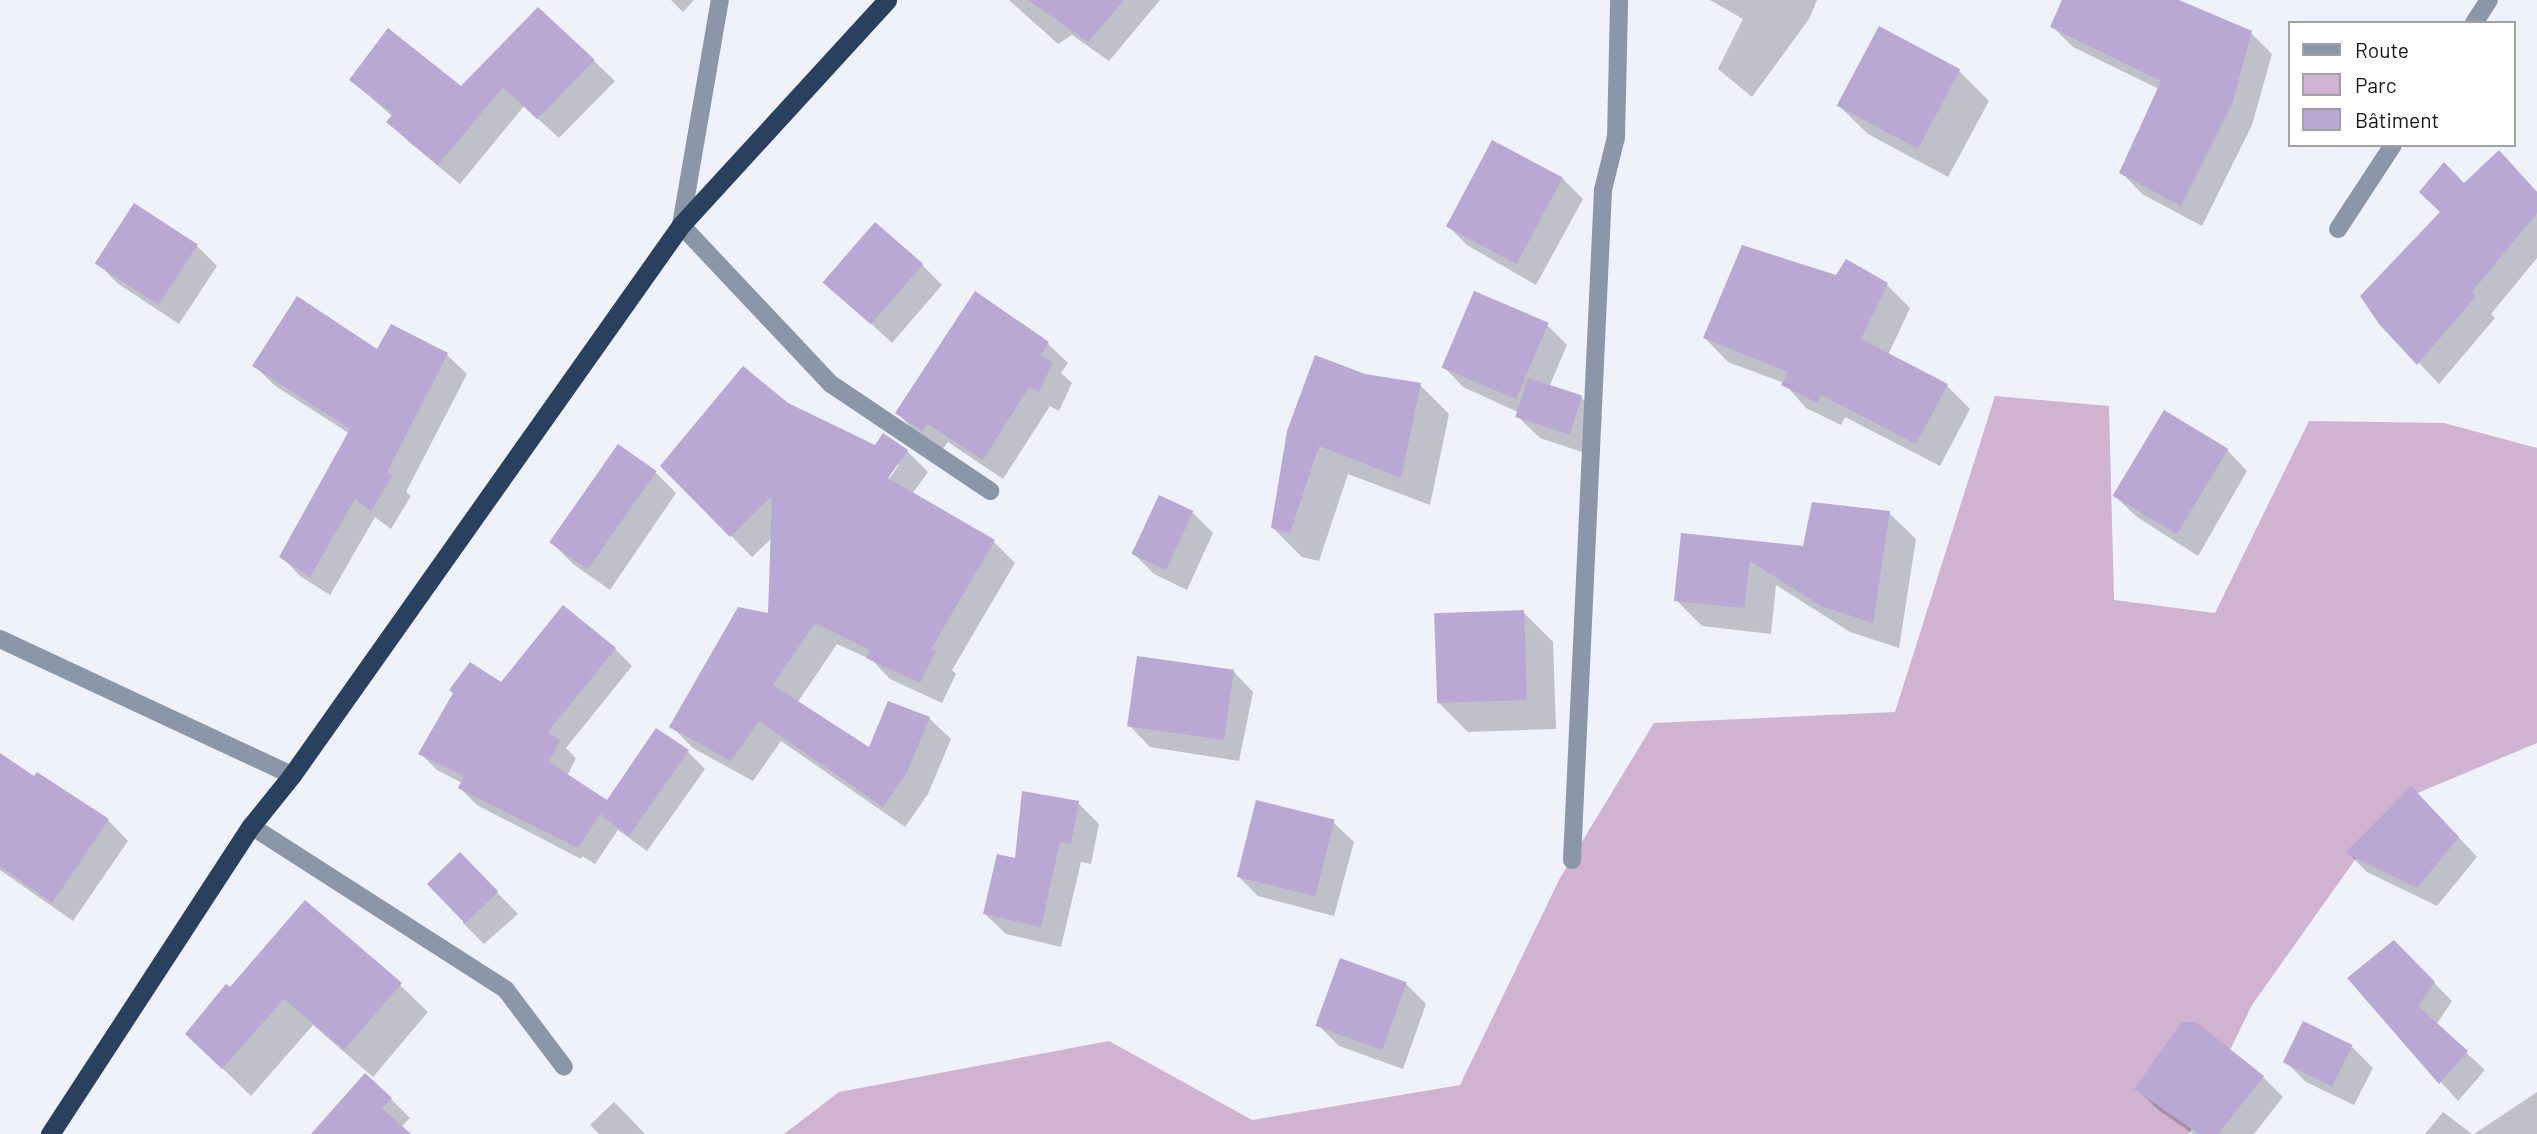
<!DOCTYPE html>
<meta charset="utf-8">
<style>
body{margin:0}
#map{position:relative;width:2537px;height:1134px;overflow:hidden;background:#eff1fb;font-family:Barlow,sans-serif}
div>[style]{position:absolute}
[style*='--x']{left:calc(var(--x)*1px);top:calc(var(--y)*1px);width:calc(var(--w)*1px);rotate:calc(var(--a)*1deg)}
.green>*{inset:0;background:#d0b3d1}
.shadow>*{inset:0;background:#0003}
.building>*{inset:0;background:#b9a8d4;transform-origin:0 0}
.service>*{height:18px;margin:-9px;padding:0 9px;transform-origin:9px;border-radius:9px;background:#8b97a8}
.minor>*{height:18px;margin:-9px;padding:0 9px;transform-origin:9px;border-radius:9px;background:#8b97a8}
.trunk>*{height:19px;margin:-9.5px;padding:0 9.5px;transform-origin:9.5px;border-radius:9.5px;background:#2a405f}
span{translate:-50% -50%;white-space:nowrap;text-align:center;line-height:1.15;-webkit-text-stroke:7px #fff;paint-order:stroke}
.legend{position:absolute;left:2288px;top:21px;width:228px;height:126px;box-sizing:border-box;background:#fff;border:2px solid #a1a1a4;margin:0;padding:9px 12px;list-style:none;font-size:21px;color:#13141c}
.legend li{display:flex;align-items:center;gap:14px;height:35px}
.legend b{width:35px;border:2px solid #a1a1a4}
</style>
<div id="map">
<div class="green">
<div style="clip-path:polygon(1995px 396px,2109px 406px,2114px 600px,2215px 613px,2309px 421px,2444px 423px,2537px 448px,2537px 743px,2396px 802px,2252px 1005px,2189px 1134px,784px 1134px,839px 1092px,1109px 1041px,1252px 1120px,1460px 1085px,1560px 878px,1654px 723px,1895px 712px)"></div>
</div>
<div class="shadow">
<div style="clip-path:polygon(671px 0,694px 0,683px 12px)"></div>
<div style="clip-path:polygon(1009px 0,1160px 0,1109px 61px,1072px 35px,1058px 44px)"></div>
<div style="clip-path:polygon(1710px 0,1817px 0,1809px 19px,1752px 97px,1718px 69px,1743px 19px)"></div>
<div style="clip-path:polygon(2064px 0,2175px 0,2251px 33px,2272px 54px,2252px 125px,2202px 226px,2142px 194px,2122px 173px,2159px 89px,2073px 47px,2052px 26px)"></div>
<div style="clip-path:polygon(1879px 28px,1959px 71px,1989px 101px,1948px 177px,1868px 134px,1838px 105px)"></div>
<div style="clip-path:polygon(594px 61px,615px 81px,559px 138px,524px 106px,460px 184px,409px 142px,389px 122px,393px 117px,351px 80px,462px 88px)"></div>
<div style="clip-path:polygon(2499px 152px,2537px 192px,2537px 258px,2491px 314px,2495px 318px,2439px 384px,2381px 323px,2465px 185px)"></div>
<div style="clip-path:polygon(1562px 178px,1583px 199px,1536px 285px,1467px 245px,1446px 224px)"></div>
<div style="clip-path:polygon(197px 246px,217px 266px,179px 324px,117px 283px,97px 262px)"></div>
<div style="clip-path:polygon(922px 265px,942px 285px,892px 343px,826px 282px)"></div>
<div style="clip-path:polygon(1837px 277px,1887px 285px,1910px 308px,1888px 355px,1947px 386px,1970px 409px,1940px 466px,1845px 417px,1841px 425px,1806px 408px,1784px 383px,1728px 362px,1705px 338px)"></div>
<div style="clip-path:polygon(1547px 325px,1567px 345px,1549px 387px,1581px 397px,1602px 418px,1591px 455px,1540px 438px,1519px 418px,1520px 413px,1463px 387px,1443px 366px)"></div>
<div style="clip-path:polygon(1048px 344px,1068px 363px,1061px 373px,1072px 383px,1059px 411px,1050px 406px,1003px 479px,948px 442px,942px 450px,917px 433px,897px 413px)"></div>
<div style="clip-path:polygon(378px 352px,447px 355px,467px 374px,406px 492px,411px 496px,391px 529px,375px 517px,330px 595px,300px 576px,281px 556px,350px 434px,274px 385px,255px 366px)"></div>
<div style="clip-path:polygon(1365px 375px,1420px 385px,1449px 414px,1430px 505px,1348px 474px,1319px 561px,1302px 557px,1273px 528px,1289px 431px)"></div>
<div style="clip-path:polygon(evenodd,787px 404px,875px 447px,907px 451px,928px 472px,912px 494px,994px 542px,1015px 563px,952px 670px,956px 674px,942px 703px,890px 679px,872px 660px,837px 644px,797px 703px,870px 750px,929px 718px,951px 739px,928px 794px,905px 827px,781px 741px,753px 781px,693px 748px,672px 727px,770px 615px,773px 537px,752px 557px,663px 466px,787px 404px,895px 465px,899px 465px,884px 486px,895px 465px)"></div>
<div style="clip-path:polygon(2227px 450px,2247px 471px,2198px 556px,2137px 517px,2116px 497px)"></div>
<div style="clip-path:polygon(655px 472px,676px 493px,610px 590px,573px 564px,552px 543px)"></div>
<div style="clip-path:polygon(1193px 513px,1213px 533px,1187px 590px,1154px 574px,1134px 554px)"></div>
<div style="clip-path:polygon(1889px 513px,1916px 539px,1899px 648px,1850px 632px,1776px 585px,1771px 634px,1702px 626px,1676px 600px,1683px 535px,1804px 547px)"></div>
<div style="clip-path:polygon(1523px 612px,1553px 642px,1556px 729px,1468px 732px,1438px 702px)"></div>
<div style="clip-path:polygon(615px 649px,632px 666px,566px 748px,576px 758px,567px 776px,608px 803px,688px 752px,705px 769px,647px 851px,618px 830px,595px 864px,582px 856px,581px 859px,477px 805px,460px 788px,462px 783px,437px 770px,420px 753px,501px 684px)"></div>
<div style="clip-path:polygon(1233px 671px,1253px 692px,1239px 761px,1150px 747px,1130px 726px)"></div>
<div style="clip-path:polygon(0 755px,35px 778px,38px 774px,108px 820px,128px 841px,73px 921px,0 870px)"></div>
<div style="clip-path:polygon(1078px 803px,1099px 824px,1091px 864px,1081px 862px,1061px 947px,1006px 934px,985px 914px,1017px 861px)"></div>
<div style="clip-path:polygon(2431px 808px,2477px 857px,2437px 906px,2367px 872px,2348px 853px)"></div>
<div style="clip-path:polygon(1333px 822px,1354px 842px,1334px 916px,1258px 896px,1237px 875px)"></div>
<div style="clip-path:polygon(460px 855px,518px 914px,484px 944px,463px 923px)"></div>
<div style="clip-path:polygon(2394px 942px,2452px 1001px,2436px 1025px,2485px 1070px,2458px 1101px,2349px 978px)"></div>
<div style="clip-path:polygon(1406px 984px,1426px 1004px,1403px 1069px,1339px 1046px,1318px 1025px)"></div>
<div style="clip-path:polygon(400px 985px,428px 1012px,373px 1077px,313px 1025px,251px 1096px,216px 1062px,230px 989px)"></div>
<div style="clip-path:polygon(2352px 1047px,2373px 1068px,2354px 1105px,2306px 1082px,2285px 1061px)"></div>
<div style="clip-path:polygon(2263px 1077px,2283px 1097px,2254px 1134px,2193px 1134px,2157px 1109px,2137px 1089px)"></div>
<div style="clip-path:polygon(2537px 1092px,2537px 1134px,2474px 1134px)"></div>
<div style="clip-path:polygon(391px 1099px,410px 1118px,401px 1127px,408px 1134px,313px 1134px)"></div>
<div style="clip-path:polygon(614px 1102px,624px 1112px,645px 1134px,599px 1134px,590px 1125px)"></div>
<div style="clip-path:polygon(2443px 1112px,2472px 1134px,2425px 1134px)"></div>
</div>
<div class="building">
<div style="clip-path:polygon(1028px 0,1124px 0,1088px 42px)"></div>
<div style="clip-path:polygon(2062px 0,2179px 0,2252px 31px,2232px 104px,2181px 206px,2119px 173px,2161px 81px,2050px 27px)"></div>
<div style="clip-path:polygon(538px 7px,595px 60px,537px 119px,503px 87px,438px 165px,386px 122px,393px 114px,349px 80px,388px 28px,461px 86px)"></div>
<div style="left:1879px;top:26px;width:92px;height:90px;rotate:28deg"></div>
<div style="left:1492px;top:140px;width:80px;height:98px;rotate:28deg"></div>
<div style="clip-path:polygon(2499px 150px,2537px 192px,2537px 213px,2472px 292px,2476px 296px,2417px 365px,2379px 324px,2360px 296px,2440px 212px,2419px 192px,2444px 162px,2464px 183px)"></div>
<div style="left:134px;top:203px;width:76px;height:72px;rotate:33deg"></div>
<div style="left:875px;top:222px;width:64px;height:80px;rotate:41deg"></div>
<div style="clip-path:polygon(1742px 245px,1836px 275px,1846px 259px,1888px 283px,1861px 339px,1948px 384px,1916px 444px,1821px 395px,1817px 403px,1781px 385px,1788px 372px,1703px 338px)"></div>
<div style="clip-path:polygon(975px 291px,1049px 342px,1040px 356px,1053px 362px,1039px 392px,1029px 387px,983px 460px,928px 424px,922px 431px,895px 413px)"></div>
<div style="left:1474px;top:291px;width:81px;height:83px;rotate:23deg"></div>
<div style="clip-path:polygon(297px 296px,377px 349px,391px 324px,448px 353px,387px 472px,393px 475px,371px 511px,355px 499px,310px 577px,279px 557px,350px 429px,252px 366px)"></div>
<div style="clip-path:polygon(1315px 355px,1365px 374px,1421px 383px,1401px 478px,1319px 446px,1290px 533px,1271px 528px,1287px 431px)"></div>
<div style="clip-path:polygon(743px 366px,788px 403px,875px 445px,883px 433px,908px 450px,888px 478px,995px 540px,931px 649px,936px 651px,920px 683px,866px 658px,870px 650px,815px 623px,773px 685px,869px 747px,888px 701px,930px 717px,907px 772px,883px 807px,759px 721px,731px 761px,669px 727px,738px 607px,768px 613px,772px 496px,730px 537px,660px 466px)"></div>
<div style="left:1528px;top:378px;width:57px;height:41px;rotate:18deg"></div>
<div style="left:2164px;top:410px;width:75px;height:100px;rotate:31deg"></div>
<div style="left:618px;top:444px;width:47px;height:120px;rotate:35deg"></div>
<div style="left:1159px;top:495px;width:38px;height:65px;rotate:25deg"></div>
<div style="clip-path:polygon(1812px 502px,1890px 511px,1873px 623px,1821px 606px,1750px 561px,1744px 608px,1674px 601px,1681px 533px,1803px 546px)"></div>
<div style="clip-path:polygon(563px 605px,616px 648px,547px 733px,560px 740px,549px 762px,607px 800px,656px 728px,689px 750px,629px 836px,600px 814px,578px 848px,458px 788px,464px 776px,418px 754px,453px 693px,449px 690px,470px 662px,501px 682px)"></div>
<div style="left:1524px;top:610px;width:90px;height:90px;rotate:88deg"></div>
<div style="left:1137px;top:656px;width:98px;height:71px;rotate:8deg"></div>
<div style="clip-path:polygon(0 753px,34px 776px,37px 772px,109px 819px,52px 903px,0 866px)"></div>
<div style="clip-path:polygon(2411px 786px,2459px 837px,2417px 888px,2345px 853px)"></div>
<div style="clip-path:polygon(1022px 791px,1079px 801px,1071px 844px,1060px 842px,1041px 927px,983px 914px,997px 854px,1015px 858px)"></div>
<div style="left:1256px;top:800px;width:81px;height:79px;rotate:14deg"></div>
<div style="left:460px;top:852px;width:55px;height:46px;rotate:46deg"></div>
<div style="clip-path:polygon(305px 900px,402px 983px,344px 1050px,284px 999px,222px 1069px,185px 1034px,226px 984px,230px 987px)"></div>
<div style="clip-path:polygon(2394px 940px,2435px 982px,2418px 1006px,2468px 1051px,2439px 1084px,2347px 978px)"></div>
<div style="left:1340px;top:958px;width:71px;height:72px;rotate:20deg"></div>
<div style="left:2303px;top:1021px;width:55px;height:46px;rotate:26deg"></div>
<div style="clip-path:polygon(2182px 1022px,2196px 1022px,2264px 1076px,2218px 1134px,2199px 1134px,2134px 1089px)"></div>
<div style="clip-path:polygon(365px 1073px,392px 1098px,382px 1108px,411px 1134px,311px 1134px)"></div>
</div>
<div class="service">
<div style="--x:681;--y:225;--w:219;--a:46.7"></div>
<div style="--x:831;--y:384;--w:192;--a:33.9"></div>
<div style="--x:0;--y:639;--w:322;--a:25"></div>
</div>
<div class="minor">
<div style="--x:2474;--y:23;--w:27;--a:-57"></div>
<div style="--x:681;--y:225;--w:228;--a:-80.2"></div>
<div style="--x:2338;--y:229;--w:100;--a:-56.8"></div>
<div style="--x:251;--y:826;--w:303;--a:32.7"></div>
<div style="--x:506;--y:990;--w:96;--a:53"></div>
<div style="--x:1572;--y:860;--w:671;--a:-87.35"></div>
<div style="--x:1603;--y:190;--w:55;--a:-76.2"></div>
<div style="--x:1616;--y:137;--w:137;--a:-88.7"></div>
</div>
<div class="trunk">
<div style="--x:50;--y:1134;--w:368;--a:-56.9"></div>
<div style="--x:251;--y:826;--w:65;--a:-51.2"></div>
<div style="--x:292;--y:775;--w:674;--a:-54.73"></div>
<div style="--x:681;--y:225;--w:305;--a:-47.5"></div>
</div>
<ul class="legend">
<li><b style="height:9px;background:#8b97a8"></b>Route</li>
<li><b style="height:19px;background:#d0b3d1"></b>Parc</li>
<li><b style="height:19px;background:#b9a8d4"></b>Bâtiment</li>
</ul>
</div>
